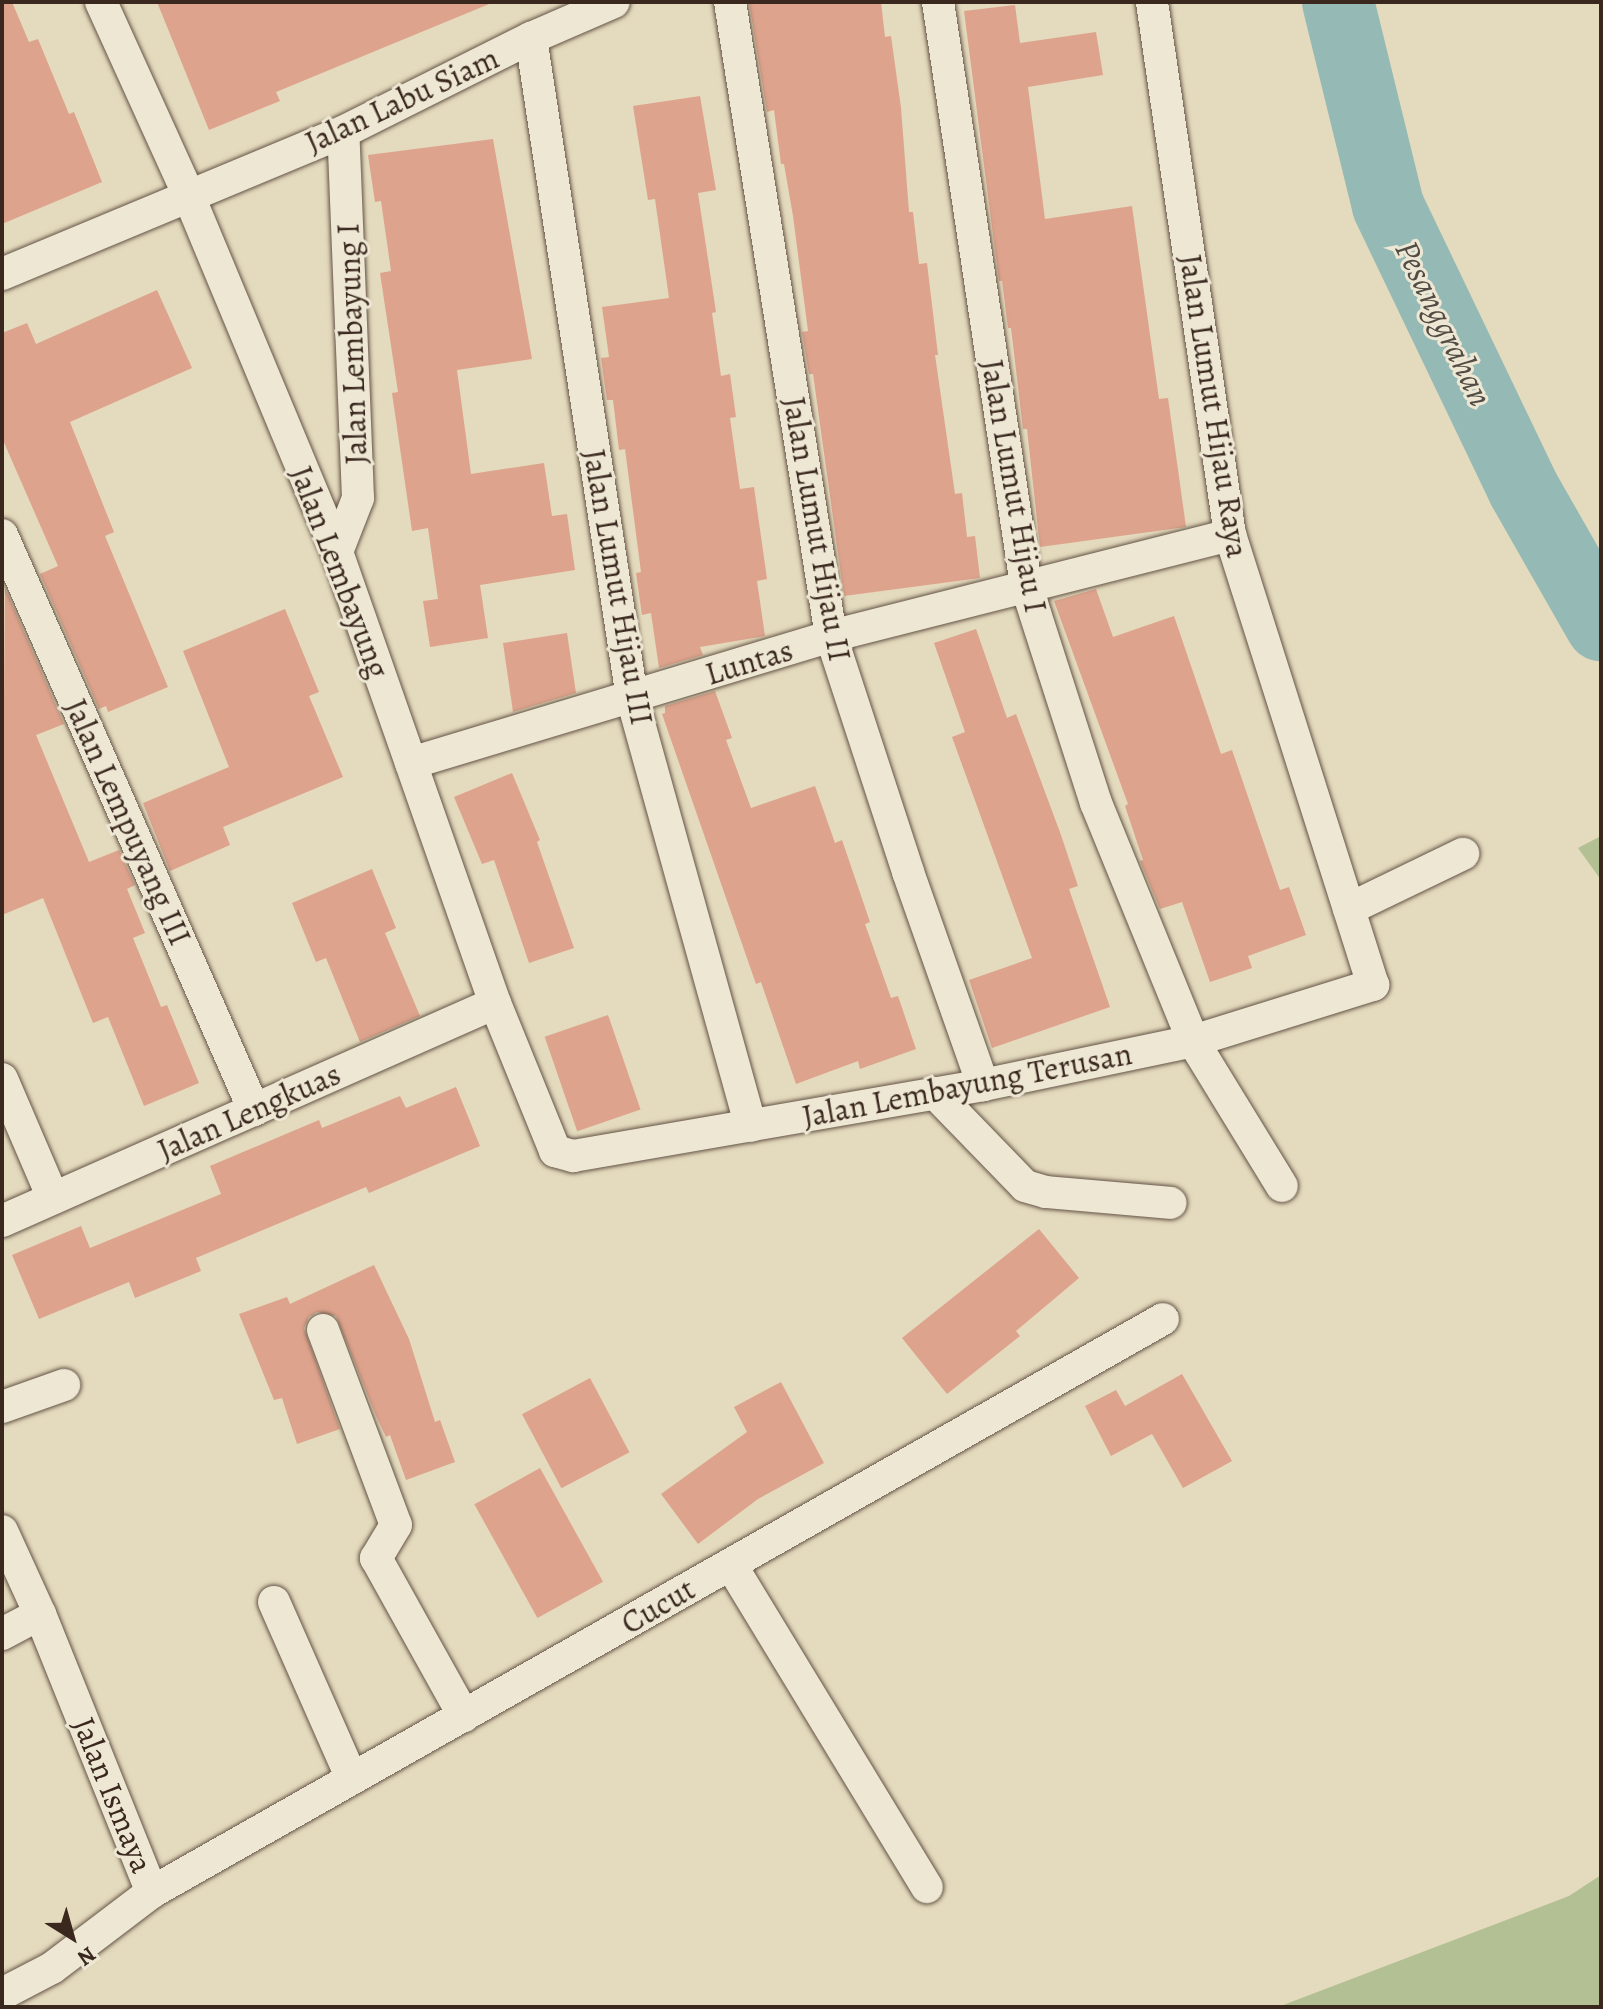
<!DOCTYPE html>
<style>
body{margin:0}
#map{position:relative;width:1603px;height:2009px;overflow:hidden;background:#e4dabd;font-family:Alegreya,serif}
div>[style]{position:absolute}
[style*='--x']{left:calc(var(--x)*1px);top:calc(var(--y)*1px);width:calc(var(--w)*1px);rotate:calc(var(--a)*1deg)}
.green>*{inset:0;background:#b2c093}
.river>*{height:72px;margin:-36px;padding:0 36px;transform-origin:36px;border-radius:36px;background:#95bab5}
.building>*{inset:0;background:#dea38c;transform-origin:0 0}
.roads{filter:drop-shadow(0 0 2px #645446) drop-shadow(0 0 2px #645446)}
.minor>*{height:32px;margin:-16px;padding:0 16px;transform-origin:16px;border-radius:16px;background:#ede7d4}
span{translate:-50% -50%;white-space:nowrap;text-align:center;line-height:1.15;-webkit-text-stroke:6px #ede7d4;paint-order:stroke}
.street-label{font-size:32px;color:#3a281f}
.water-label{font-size:34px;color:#514c44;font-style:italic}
.frame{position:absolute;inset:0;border:4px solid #3a281f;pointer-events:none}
.north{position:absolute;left:32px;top:1897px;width:80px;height:80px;-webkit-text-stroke:6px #ede7d4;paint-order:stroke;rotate:143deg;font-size:22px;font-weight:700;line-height:32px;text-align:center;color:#3a281f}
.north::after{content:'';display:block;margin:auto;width:28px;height:36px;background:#3a281f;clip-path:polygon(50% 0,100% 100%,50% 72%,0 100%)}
</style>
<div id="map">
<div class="green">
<div style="clip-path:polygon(1601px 836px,1601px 880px,1578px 848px)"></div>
<div style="clip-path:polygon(1601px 1875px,1601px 2007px,1278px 2007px,1569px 1896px)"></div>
</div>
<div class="river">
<div style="--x:1338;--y:2;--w:210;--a:76.2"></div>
<div style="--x:1388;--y:206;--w:313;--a:64.4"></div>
<div style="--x:1523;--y:488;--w:158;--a:60.3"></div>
</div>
<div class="building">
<div style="clip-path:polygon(2px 2px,12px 2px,29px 42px,38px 39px,69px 114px,74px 112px,102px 182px,2px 224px)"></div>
<div style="clip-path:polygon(157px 2px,494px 2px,276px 92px,280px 101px,209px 130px)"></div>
<div style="clip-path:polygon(749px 2px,881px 2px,885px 37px,891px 36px,901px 108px,909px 212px,913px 212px,919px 264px,927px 263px,938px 355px,935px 355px,955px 494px,962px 493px,967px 537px,975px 536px,980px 578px,844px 596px,813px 374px,809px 374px,802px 332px,808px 331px,793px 216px,784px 164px,781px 164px,774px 110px,767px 112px,765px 100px)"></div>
<div style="clip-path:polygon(1015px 5px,1020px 43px,1096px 32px,1103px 75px,1028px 87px,1045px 219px,1132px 206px,1159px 399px,1168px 398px,1186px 527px,1040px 547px,1027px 429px,1023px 429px,1011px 328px,1008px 328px,1002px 281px,999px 281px,964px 11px)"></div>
<div style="clip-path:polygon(700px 96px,716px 190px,698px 193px,716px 312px,712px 313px,721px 376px,730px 374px,736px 417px,730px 418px,740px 489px,754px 487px,767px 579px,757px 581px,765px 636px,700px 647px,703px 655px,659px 668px,651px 613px,642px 615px,636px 573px,641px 572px,625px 449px,619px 450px,613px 400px,607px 400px,601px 358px,609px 357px,602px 307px,669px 298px,655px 199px,648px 200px,633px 106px)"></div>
<div style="clip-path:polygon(493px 139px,532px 359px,457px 370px,471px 474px,544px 463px,552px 516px,567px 514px,575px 570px,480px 585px,488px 638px,430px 647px,423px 601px,438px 599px,428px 528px,412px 531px,392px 393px,398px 392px,380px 273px,391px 271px,381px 201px,375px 202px,368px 155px)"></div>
<div style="clip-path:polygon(157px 290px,192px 368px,70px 422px,114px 532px,105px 536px,168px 687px,108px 712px,106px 706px,99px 709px,40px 574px,58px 566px,2px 438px,2px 333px,27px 323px,36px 344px)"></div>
<div style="clip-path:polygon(5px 588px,64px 724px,36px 735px,89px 862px,119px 850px,135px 885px,127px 889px,145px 933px,133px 938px,161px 1007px,167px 1005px,199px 1083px,144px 1106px,108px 1017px,93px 1023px,43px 898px,2px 915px)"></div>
<div style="clip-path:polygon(1096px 589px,1113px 637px,1174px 616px,1221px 754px,1232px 750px,1280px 890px,1289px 887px,1306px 935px,1248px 956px,1252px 968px,1210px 982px,1182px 902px,1160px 909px,1140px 861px,1143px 860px,1125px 806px,1128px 804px,1054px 601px)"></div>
<div style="clip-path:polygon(285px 609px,319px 692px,309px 696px,343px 777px,223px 827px,230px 845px,170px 871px,143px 803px,229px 767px,183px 651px)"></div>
<div style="clip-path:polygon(976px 629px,1007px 718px,1016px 714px,1061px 835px,1078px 886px,1069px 889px,1110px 1007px,992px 1048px,969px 980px,1032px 958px,952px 737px,965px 732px,934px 643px)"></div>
<div style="clip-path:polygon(567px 633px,576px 693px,513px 712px,503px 643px)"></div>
<div style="clip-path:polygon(715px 691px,732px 738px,726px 740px,751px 808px,815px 786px,835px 843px,842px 840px,870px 922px,865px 924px,891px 998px,898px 996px,916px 1049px,860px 1069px,858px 1061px,796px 1084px,761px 982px,756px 984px,662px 714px,665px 713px,665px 706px)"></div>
<div style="clip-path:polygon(512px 773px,540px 840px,537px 842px,574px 948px,529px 963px,494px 860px,482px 864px,454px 797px)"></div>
<div style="clip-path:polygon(372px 869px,396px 928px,385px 933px,420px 1016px,360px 1042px,326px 958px,316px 962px,292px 903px)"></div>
<div style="left:608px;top:1015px;width:100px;height:67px;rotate:71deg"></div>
<div style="clip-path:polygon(456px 1087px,480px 1146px,369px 1193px,366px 1187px,196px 1258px,201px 1271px,135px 1298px,129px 1282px,39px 1319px,12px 1255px,81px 1226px,90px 1248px,221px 1194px,210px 1166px,319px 1120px,322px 1128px,400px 1096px,406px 1108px)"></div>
<div style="clip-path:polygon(1039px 1229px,1079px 1278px,1016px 1331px,1020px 1336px,947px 1394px,902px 1338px)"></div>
<div style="clip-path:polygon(374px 1265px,409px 1339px,435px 1422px,440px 1420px,455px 1462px,406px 1480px,390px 1435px,386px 1437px,376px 1416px,336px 1316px,317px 1312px,309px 1317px,304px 1328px,340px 1429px,297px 1444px,282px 1398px,274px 1400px,239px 1314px,287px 1297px,290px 1304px)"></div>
<div style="clip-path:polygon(1182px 1374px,1232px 1461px,1183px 1488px,1152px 1434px,1111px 1456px,1085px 1406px,1116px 1390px,1125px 1406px)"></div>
<div style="left:590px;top:1378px;width:84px;height:77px;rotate:62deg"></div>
<div style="clip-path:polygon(781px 1382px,824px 1463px,758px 1499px,698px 1544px,661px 1494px,747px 1432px,734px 1407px)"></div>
<div style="left:540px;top:1468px;width:130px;height:75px;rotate:61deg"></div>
</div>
<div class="roads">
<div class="minor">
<div style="--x:101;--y:2;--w:211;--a:65.6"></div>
<div style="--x:188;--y:194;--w:388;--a:67.4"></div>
<div style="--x:337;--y:552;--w:478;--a:70.7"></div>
<div style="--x:495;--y:1003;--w:160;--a:67.9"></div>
<div style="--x:555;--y:1151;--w:19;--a:16"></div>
<div style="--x:573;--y:1156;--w:416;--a:-9.8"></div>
<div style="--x:983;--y:1085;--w:215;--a:-11.8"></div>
<div style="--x:1193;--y:1041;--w:189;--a:-17.3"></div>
<div style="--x:1373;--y:985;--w:472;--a:-107.6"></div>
<div style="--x:1230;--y:535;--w:539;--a:-98.33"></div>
<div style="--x:730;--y:2;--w:642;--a:80.95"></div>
<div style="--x:831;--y:636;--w:248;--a:71.9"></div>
<div style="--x:908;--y:872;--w:226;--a:70.6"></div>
<div style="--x:938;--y:2;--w:590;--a:81.42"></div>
<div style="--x:1026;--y:585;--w:229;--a:72.2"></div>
<div style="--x:1096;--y:803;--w:257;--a:67.8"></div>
<div style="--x:1193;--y:1041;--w:170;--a:58.5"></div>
<div style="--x:531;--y:38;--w:668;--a:81.3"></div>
<div style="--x:632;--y:698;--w:444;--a:74.5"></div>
<div style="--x:2;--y:274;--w:369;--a:-22.6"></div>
<div style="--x:343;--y:132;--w:210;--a:-26.6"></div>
<div style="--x:531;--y:38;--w:90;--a:-23.4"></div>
<div style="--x:2;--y:535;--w:628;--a:66.33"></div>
<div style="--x:337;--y:552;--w:58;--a:-68.7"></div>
<div style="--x:358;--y:498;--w:366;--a:-92.3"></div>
<div style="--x:411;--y:763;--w:439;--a:-16.8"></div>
<div style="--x:831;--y:636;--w:412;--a:-14.2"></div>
<div style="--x:1349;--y:909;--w:127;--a:-25.8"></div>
<div style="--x:2;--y:1079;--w:129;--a:66.8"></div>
<div style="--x:935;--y:1093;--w:129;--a:45.9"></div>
<div style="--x:1025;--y:1186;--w:22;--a:16"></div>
<div style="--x:1046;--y:1192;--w:125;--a:5"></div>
<div style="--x:2;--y:1221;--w:539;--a:-23.85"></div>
<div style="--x:323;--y:1330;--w:208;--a:69.5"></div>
<div style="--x:396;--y:1525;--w:39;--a:121"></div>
<div style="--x:376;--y:1558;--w:181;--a:60.9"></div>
<div style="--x:2;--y:1407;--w:66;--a:-19.5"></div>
<div style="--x:2;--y:1531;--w:91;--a:65.4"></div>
<div style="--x:40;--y:1614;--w:300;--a:68.1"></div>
<div style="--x:731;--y:1565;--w:377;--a:58.7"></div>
<div style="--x:274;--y:1602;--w:193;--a:66.2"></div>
<div style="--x:2;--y:1634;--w:43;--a:-27.8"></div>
<div style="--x:2;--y:1994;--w:56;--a:-27.5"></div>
<div style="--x:52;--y:1968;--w:126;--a:-37.2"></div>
<div style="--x:152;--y:1892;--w:1162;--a:-29.54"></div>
</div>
</div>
<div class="street-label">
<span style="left:402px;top:100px;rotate:-25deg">Jalan Labu Siam</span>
<span style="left:352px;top:344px;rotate:-92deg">Jalan Lembayung I</span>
<span style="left:1214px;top:406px;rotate:81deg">Jalan Lumut Hijau Raya</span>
<span style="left:1014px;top:486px;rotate:80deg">Jalan Lumut Hijau I</span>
<span style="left:817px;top:529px;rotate:80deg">Jalan Lumut Hijau II</span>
<span style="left:340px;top:572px;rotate:69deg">Jalan Lembayung</span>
<span style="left:618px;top:587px;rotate:80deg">Jalan Lumut Hijau III</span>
<span style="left:749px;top:662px;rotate:-17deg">Luntas</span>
<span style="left:128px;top:822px;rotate:66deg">Jalan Lempuyang III</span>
<span style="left:967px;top:1085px;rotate:-11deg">Jalan Lembayung Terusan</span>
<span style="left:249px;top:1112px;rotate:-24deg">Jalan Lengkuas</span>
<span style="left:658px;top:1606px;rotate:-30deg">Cucut</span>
<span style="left:113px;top:1795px;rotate:68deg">Jalan Ismaya</span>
</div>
<div class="water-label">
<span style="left:1444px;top:323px;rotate:64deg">Pesanggrahan</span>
</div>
<div class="frame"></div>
<div class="north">N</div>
</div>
